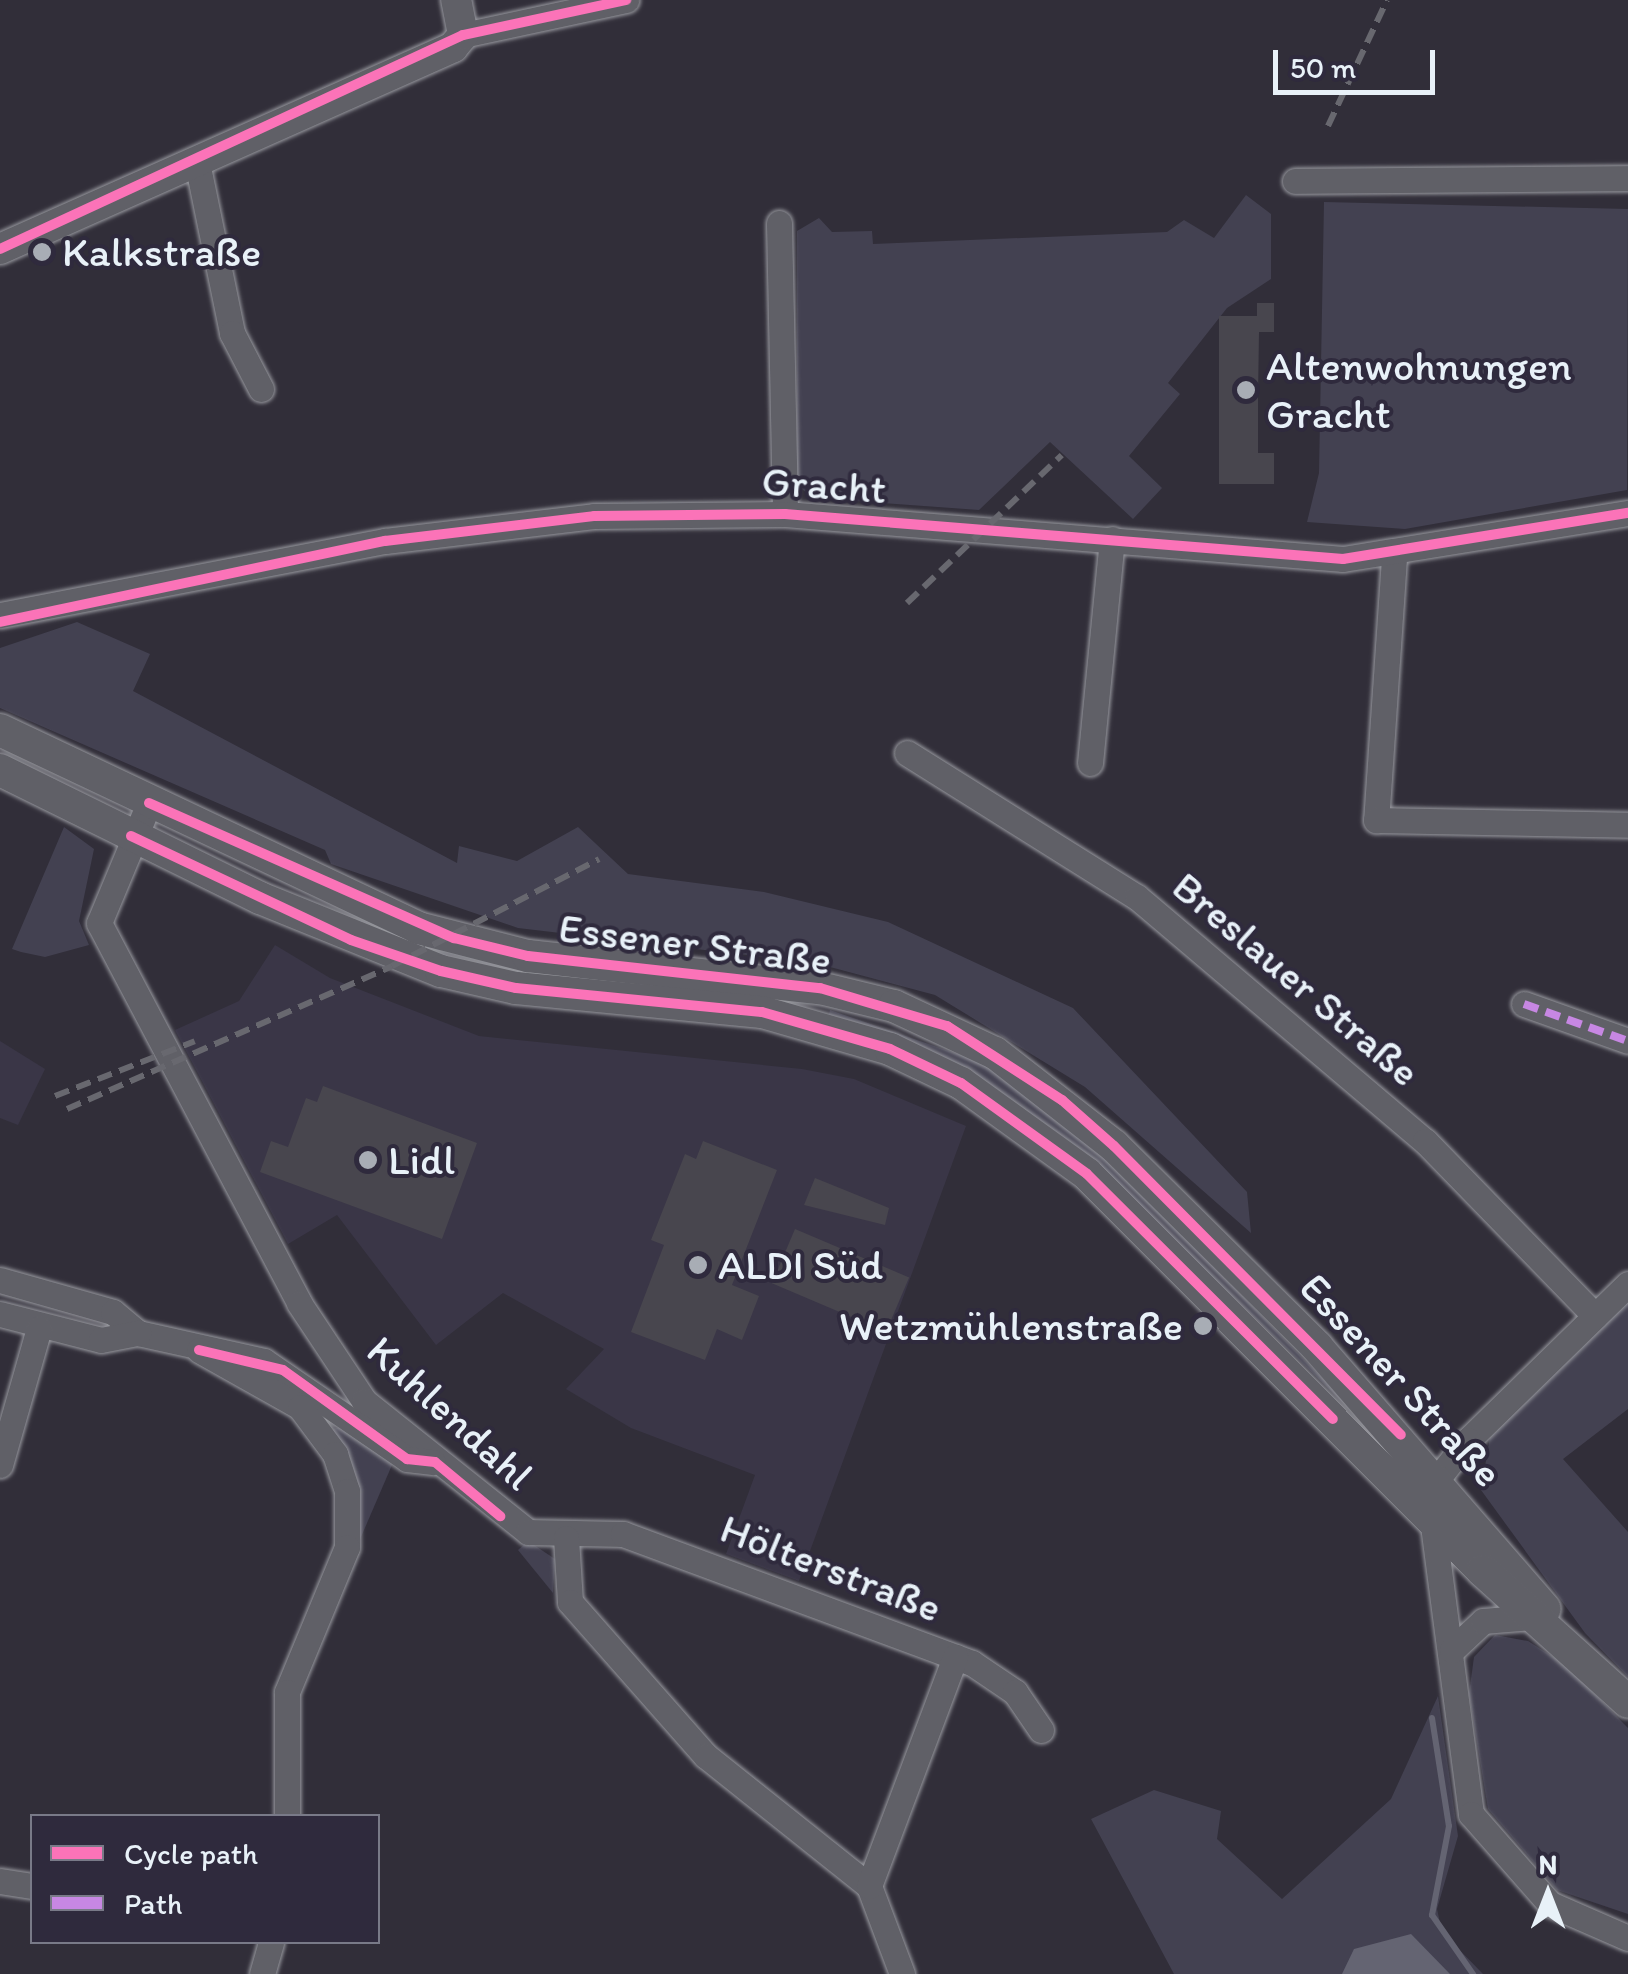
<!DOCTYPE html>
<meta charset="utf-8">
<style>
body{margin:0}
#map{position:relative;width:1628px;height:1974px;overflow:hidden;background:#312e39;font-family:Itim,sans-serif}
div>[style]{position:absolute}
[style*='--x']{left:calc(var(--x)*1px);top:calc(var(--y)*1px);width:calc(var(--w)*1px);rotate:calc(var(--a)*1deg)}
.built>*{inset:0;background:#3a3647}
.green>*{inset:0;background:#434151}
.water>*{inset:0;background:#646472}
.stream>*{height:6px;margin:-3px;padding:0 3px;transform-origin:3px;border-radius:3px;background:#646472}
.building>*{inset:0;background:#48464e;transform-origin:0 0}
.roads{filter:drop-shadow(0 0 2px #98999f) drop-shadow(0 0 2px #98999f)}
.minor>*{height:25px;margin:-12.5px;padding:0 12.5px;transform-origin:12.5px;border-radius:12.5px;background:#606067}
.tertiary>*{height:30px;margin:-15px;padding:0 15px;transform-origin:15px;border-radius:15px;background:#606067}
.secondary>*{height:32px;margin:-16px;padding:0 16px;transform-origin:16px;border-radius:16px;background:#606067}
.rail>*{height:6px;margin-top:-3px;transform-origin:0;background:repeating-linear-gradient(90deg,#68686f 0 15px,transparent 0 23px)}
.quiet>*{height:8px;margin-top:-4px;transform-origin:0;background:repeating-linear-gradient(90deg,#c787e3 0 15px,transparent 0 23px)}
.cycleway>*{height:10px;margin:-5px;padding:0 5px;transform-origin:5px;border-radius:5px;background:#fb73b8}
.dots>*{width:28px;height:28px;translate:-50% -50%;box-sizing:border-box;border:5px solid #2f2a3d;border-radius:50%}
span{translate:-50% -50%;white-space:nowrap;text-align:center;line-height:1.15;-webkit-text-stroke:8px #2f2a3d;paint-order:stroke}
.poi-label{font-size:42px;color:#e8f1f8}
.left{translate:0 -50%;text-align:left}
.right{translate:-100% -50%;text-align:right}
.street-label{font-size:42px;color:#e8f1f8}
.legend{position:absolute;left:30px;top:1814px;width:350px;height:130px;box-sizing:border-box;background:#2f2a3d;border:2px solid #797a88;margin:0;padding:12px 18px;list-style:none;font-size:30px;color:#e8f1f8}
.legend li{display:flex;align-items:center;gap:20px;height:50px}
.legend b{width:50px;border:2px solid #797a88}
.north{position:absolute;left:1498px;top:1844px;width:100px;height:100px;-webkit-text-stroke:8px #2f2a3d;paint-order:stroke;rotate:0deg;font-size:28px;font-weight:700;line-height:40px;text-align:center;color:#e8f1f8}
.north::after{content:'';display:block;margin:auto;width:35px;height:45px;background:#e8f1f8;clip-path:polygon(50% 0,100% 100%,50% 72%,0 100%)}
.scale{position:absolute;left:1273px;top:50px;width:162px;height:45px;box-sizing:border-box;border:5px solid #e8f1f8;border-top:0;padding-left:12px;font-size:30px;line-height:35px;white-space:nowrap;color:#e8f1f8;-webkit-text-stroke:8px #2f2a3d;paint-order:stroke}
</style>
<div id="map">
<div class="built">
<div style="clip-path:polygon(275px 945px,330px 978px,479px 1036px,802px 1069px,854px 1079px,966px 1126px,799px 1581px,726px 1554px,755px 1475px,631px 1428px,566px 1389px,604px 1349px,503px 1293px,436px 1345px,337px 1215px,288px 1244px,175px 1030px,239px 1001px)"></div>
<div style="clip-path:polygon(0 1041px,45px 1069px,18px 1125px,0 1118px)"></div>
</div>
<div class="green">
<div style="clip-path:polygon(1246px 195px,1271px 214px,1271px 279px,1227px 308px,1168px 383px,1180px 394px,1129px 456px,1162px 488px,1133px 519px,1050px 442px,979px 510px,813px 498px,797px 485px,797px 231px,819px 218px,832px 232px,872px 231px,873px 244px,1167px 232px,1184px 220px,1214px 238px)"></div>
<div style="clip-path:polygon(1324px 202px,1628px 209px,1627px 490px,1405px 529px,1307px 522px,1319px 473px)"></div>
<div style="clip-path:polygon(77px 622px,150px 654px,133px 691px,457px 863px,459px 846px,517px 861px,578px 827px,628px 874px,764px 892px,888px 922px,1073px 1008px,1247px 1192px,1251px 1233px,1085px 1087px,935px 995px,815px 963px,518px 928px,331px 864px,325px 850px,0 708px,0 648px)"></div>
<div style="clip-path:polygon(64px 827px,94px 849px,79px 921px,89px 945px,45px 957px,21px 952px,12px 949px)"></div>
<div style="clip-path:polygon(830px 1010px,998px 1068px,1068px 1117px,1386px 1444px,1119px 1187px,828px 1018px)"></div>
<div style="clip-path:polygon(1628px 1301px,1628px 1409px,1563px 1459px,1628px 1532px,1628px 1677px,1585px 1633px,1481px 1490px,1490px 1437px)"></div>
<div style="clip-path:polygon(351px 1424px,395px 1458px,358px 1544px,333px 1429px)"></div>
<div style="clip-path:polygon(528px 1541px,555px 1559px,553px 1593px,518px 1550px)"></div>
<div style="clip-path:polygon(1495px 1635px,1528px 1641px,1566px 1665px,1628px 1728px,1628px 1914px,1557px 1890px,1488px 1809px,1469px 1694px,1474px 1657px)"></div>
<div style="clip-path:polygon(1438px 1696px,1458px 1836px,1437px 1909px,1442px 1932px,1483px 1974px,1174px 1974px,1091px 1819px,1154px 1790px,1221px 1811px,1217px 1839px,1282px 1899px,1391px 1799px)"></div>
</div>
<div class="water">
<div style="clip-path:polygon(1411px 1934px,1450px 1974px,1342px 1974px,1354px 1949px)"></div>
</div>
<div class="stream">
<div style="--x:1432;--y:1718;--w:109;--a:81.1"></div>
<div style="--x:1449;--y:1826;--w:91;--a:100.8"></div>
<div style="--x:1432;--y:1915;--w:72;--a:55.2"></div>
</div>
<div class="building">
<div style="clip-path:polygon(1257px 303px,1274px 303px,1274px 332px,1259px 332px,1258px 397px,1258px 453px,1274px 453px,1274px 484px,1219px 484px,1219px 316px,1257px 316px)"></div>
<div style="clip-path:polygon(323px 1086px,477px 1143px,442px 1239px,260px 1172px,271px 1141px,288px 1147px,306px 1098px,317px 1102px)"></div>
<div style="clip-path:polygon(703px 1141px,777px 1170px,732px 1285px,759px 1296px,742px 1340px,717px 1329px,705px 1360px,631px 1332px,664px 1245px,651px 1240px,685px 1154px,696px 1159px)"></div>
<div style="clip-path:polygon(815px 1178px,889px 1208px,885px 1225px,804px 1205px)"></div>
<div style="left:795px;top:1229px;width:124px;height:59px;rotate:23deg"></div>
</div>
<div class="roads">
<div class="minor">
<div style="--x:463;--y:35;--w:167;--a:-12.1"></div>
<div style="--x:197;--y:162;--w:175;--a:78.4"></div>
<div style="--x:232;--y:333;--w:63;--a:62.6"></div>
<div style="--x:1295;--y:181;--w:333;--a:-0.5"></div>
<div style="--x:779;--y:223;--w:291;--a:88.8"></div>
<div style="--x:1394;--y:558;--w:263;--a:93.9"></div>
<div style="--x:1376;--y:820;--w:252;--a:1.1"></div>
<div style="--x:0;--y:615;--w:392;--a:-10.9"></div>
<div style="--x:385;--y:541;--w:210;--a:-6.8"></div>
<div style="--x:594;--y:516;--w:191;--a:-0.6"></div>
<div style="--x:785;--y:514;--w:560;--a:4.61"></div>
<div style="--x:1343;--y:559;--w:289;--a:-9.2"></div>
<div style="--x:907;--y:753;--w:271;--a:32.1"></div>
<div style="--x:1137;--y:897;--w:377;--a:40.3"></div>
<div style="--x:1425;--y:1141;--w:244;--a:45.8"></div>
<div style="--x:1090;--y:763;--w:225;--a:-84.4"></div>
<div style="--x:149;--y:803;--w:130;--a:112.6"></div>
<div style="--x:99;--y:923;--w:429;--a:62.2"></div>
<div style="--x:299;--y:1303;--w:118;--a:56.4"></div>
<div style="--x:364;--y:1401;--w:210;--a:38.6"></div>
<div style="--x:528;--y:1532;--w:95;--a:1.2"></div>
<div style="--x:623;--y:1534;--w:372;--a:20.3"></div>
<div style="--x:972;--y:1663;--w:52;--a:34"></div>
<div style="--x:1015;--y:1692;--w:46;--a:55.6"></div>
<div style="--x:1524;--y:1004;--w:110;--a:19.6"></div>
<div style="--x:0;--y:1280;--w:117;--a:15.8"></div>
<div style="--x:113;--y:1312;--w:33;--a:40"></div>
<div style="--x:138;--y:1333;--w:129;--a:12.5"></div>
<div style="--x:264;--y:1361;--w:173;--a:34.4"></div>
<div style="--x:407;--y:1459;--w:26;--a:7"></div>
<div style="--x:1628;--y:1284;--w:223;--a:135.7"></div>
<div style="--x:1468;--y:1440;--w:48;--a:128.3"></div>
<div style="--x:1438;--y:1478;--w:33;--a:102"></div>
<div style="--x:1431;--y:1510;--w:307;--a:82.5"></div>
<div style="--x:1471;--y:1814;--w:120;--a:48.7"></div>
<div style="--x:1550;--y:1904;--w:85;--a:23.6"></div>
<div style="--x:0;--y:1314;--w:104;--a:14.4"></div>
<div style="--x:101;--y:1340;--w:38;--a:-11"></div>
<div style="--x:199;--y:1350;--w:116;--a:29.4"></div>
<div style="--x:300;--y:1407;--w:59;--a:53.3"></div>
<div style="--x:335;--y:1454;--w:39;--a:72"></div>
<div style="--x:347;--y:1491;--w:56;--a:90"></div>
<div style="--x:347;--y:1547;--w:157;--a:112.5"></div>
<div style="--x:287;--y:1692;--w:124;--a:90"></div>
<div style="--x:0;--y:1465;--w:142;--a:-74.1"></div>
<div style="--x:566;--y:1538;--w:64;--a:86.4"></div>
<div style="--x:570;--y:1602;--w:205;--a:48.6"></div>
<div style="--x:706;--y:1756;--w:208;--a:38.6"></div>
<div style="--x:869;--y:1886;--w:94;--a:69.4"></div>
<div style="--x:1452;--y:1650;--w:42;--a:-43.1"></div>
<div style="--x:1483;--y:1621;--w:49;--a:-4.7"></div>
<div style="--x:0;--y:1881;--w:32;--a:9"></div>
<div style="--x:869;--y:1886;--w:245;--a:-69.4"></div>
<div style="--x:262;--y:1974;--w:33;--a:-74"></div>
</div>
<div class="tertiary">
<div style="--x:0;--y:249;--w:496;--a:-24"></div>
<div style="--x:453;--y:47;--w:16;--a:-50"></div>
<div style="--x:463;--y:35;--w:36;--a:-101"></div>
</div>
<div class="secondary">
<div style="--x:0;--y:730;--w:463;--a:25.3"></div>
<div style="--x:418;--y:928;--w:114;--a:14.3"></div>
<div style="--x:528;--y:956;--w:294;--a:6.3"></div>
<div style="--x:820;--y:988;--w:76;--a:13.7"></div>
<div style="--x:894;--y:1006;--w:111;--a:25"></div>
<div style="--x:995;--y:1053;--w:151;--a:38"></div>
<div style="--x:1114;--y:1146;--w:286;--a:44.7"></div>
<div style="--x:1317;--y:1347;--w:347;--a:49"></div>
<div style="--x:0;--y:770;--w:290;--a:26.2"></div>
<div style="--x:260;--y:898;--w:195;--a:22"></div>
<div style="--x:441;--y:971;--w:77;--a:12.8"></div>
<div style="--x:516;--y:988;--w:247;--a:5.6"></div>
<div style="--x:762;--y:1012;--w:133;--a:16.1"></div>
<div style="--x:890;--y:1049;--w:79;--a:25.6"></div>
<div style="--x:961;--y:1083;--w:155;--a:35.8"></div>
<div style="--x:1087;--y:1174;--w:561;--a:45.07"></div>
<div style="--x:1483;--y:1571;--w:195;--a:42.1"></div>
</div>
</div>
<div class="rail">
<div style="--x:1328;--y:126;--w:139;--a:-64.9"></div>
<div style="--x:907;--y:603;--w:214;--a:-43.7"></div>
<div style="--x:55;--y:1096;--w:150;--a:-21.4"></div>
<div style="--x:67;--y:1109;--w:355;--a:-23.7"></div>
<div style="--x:392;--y:966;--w:233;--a:-27.3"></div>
</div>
<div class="quiet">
<div style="--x:1524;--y:1004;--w:110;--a:19.6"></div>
</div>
<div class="cycleway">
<div style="--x:0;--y:249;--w:510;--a:-24.81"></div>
<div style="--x:463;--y:35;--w:167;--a:-12.1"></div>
<div style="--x:0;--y:622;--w:393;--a:-11.9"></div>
<div style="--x:385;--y:541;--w:210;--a:-6.8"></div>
<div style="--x:594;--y:516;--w:191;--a:-0.6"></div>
<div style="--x:785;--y:514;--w:560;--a:4.61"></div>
<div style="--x:1343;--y:559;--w:289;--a:-9.2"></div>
<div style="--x:149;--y:803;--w:334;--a:23.9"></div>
<div style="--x:454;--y:938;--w:76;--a:13.7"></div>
<div style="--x:528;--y:956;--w:294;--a:6.3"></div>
<div style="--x:820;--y:988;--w:133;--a:16.7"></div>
<div style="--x:947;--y:1026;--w:137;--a:32.8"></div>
<div style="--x:1062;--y:1100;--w:69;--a:41.5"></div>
<div style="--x:1114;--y:1146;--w:407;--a:45.2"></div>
<div style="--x:131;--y:836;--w:243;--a:25.3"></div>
<div style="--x:351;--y:940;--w:95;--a:19"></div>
<div style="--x:441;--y:971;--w:77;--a:12.8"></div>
<div style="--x:516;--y:988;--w:247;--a:5.6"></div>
<div style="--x:762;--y:1012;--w:133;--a:16.1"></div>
<div style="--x:890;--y:1049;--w:79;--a:25.6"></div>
<div style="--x:961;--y:1083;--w:155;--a:35.8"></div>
<div style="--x:1087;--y:1174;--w:347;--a:44.9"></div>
<div style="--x:199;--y:1350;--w:86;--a:13.4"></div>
<div style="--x:283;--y:1370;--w:153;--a:35.7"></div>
<div style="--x:407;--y:1459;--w:28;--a:6"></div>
<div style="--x:435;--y:1462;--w:85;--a:39.7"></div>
</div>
<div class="dots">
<div style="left:42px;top:252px;background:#a8adb5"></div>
<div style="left:1246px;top:390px;background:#a8adb5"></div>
<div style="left:368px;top:1160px;background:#a8adb5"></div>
<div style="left:698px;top:1265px;background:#a8adb5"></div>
<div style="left:1203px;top:1326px;background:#a8adb5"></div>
</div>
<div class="poi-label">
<span class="left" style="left:62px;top:252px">Kalkstraße</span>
<span class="left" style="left:1266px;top:390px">Altenwohnungen<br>Gracht</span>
<span class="left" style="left:388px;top:1160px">Lidl</span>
<span class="left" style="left:718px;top:1265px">ALDI Süd</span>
<span class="right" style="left:1183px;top:1326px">Wetzmühlenstraße</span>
</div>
<div class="street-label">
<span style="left:824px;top:485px;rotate:4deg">Gracht</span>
<span style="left:695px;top:944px;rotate:7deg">Essener Straße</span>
<span style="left:1296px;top:979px;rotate:40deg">Breslauer Straße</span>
<span style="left:1401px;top:1380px;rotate:47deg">Essener Straße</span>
<span style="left:450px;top:1413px;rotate:42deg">Kuhlendahl</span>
<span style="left:831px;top:1568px;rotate:21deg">Hölterstraße</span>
</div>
<ul class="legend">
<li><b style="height:12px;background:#fb73b8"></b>Cycle path</li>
<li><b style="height:12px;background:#c787e3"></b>Path</li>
</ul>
<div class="north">N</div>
<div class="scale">50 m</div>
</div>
